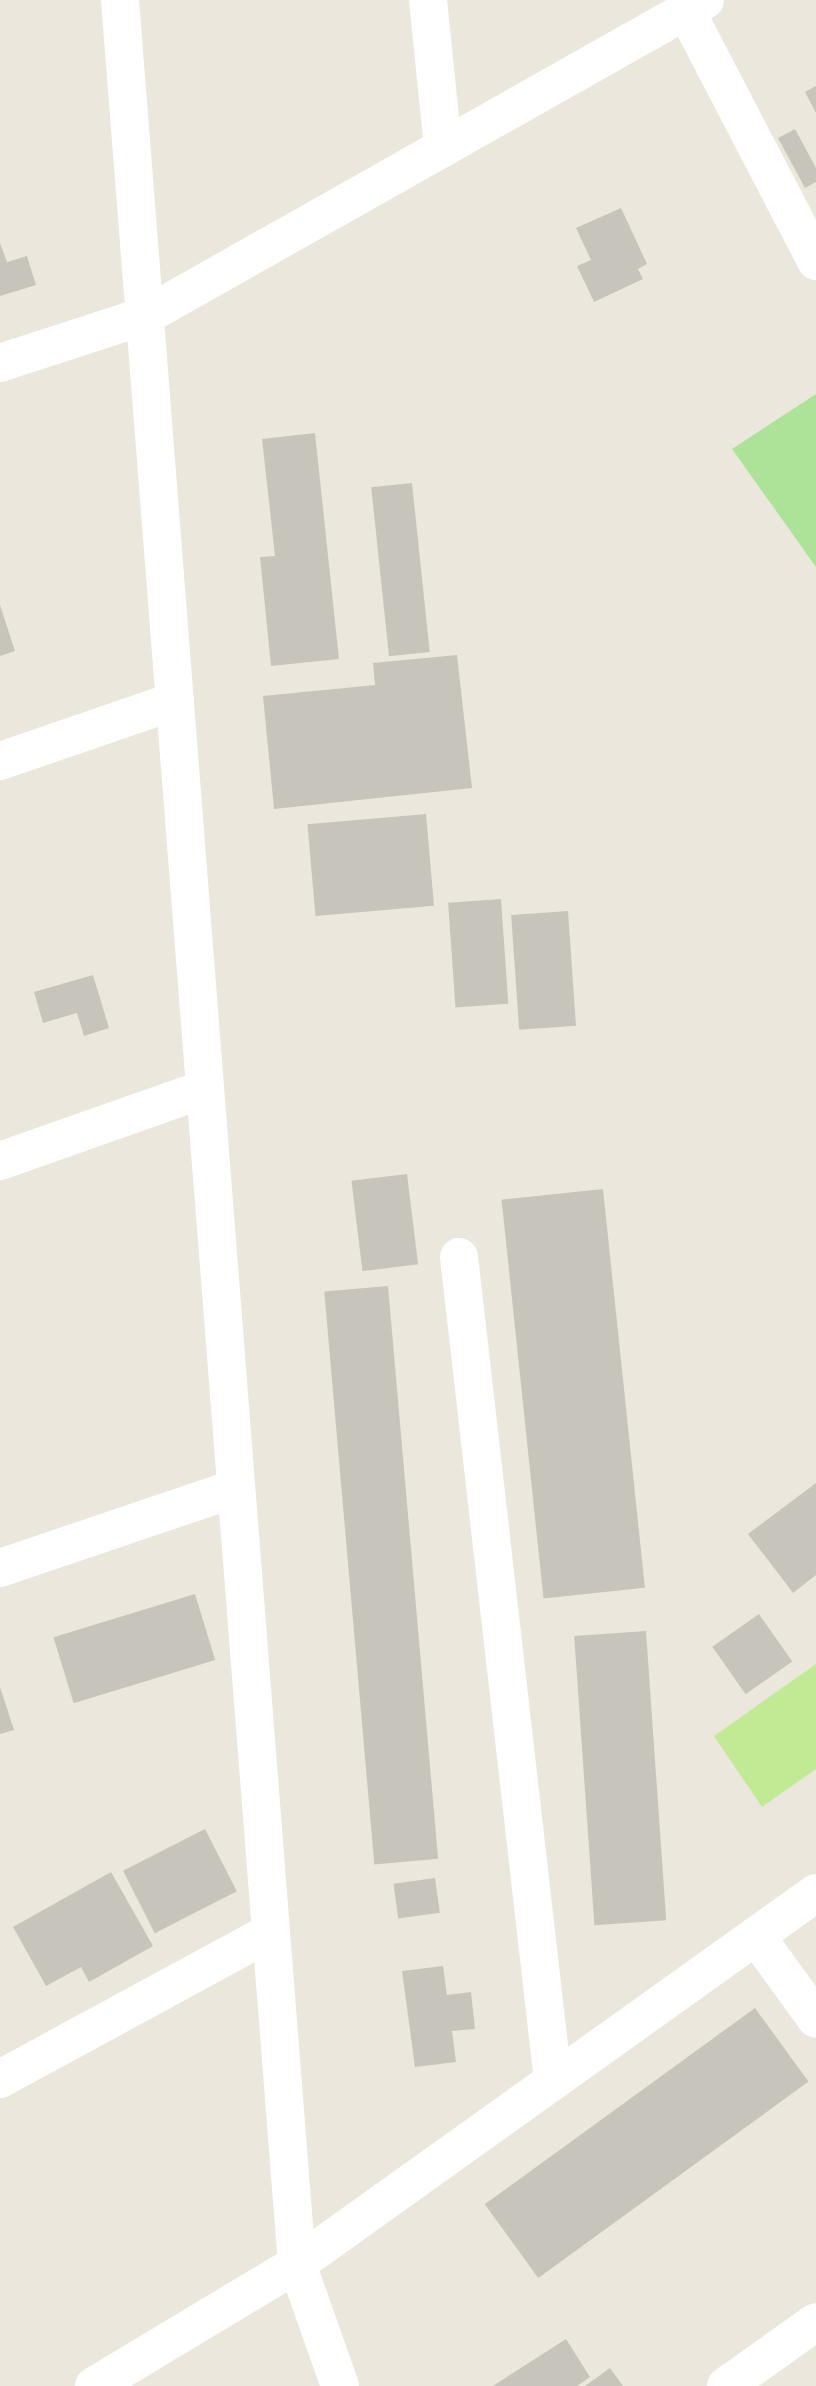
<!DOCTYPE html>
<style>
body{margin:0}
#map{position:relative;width:816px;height:2386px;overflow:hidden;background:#ece7dc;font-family:"Asap Condensed",sans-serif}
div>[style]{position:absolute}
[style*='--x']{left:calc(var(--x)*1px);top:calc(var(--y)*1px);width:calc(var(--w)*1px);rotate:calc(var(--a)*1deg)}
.green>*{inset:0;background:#ade399}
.pitch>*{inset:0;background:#c0eb94}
.building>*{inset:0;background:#c7c5bb;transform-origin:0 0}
.minor>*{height:38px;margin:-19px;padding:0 19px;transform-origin:19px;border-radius:19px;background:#fff}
span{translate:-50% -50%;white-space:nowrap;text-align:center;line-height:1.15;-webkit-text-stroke:7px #fff;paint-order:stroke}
</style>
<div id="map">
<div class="green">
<div style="clip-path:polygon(816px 394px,816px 567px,732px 449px)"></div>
</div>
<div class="pitch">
<div style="clip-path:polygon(816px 1664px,816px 1769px,762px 1807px,714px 1736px)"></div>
</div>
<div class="building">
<div style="clip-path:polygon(816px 86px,816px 113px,805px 92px)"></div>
<div style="clip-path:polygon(795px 129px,816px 168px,816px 182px,805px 188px,778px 138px)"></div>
<div style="clip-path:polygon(621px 208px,647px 264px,638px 269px,643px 279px,594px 302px,577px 266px,591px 260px,576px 228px)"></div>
<div style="clip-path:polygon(0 243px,7px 262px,27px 256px,36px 285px,0 296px)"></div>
<div style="clip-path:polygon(315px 433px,339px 659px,271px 666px,260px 557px,275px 556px,262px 439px)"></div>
<div style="left:412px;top:483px;width:170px;height:41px;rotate:84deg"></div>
<div style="clip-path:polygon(0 605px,15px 651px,0 656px)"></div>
<div style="clip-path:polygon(457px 655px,472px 788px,274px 809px,263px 696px,375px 685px,373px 663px)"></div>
<div style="left:426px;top:814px;width:92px;height:119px;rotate:85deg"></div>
<div style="left:501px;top:899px;width:105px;height:53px;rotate:86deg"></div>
<div style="left:568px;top:911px;width:115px;height:57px;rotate:86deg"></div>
<div style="clip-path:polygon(93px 975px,109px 1028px,84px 1036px,77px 1013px,43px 1023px,34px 992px)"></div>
<div style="left:407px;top:1174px;width:91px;height:56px;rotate:83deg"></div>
<div style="left:603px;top:1189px;width:401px;height:102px;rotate:84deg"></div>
<div style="left:388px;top:1286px;width:575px;height:64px;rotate:85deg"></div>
<div style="clip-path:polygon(816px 1483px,816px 1575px,793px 1593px,748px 1534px)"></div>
<div style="left:195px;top:1594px;width:69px;height:148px;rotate:73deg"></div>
<div style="left:759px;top:1614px;width:58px;height:57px;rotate:55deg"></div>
<div style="left:646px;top:1631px;width:290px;height:72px;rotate:86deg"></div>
<div style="clip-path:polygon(0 1687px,14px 1730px,0 1734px)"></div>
<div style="left:205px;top:1829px;width:70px;height:92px;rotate:63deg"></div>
<div style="clip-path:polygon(111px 1872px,153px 1946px,89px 1982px,81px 1967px,46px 1986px,13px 1927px)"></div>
<div style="left:435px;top:1878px;width:35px;height:42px;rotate:82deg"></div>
<div style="clip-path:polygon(443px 1966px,447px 1995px,471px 1992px,475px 2029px,452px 2031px,456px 2062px,415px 2067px,402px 1971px)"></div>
<div style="left:755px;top:2008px;width:91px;height:334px;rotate:54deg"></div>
<div style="clip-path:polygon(566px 2339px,590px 2377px,577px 2386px,493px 2386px)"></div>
<div style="clip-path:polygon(610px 2368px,623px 2386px,585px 2386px)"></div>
</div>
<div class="minor">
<div style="--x:120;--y:0;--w:2271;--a:85.53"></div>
<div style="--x:297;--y:2264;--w:129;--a:70.6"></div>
<div style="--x:428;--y:0;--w:149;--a:84.2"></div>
<div style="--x:686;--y:11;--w:282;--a:62.5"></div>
<div style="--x:0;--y:363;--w:152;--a:-18"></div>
<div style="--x:145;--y:316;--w:643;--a:-29.44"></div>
<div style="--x:0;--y:761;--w:185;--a:-18.9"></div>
<div style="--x:0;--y:1161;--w:217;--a:-19.4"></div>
<div style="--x:459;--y:1257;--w:829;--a:83.49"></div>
<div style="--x:0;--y:1568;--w:249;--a:-18.7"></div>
<div style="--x:756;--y:1936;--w:102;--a:54.1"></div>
<div style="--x:0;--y:2079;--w:308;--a:-28.5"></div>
<div style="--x:94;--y:2386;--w:237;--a:-31"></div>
<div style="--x:297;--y:2264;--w:638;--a:-35.56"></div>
<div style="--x:726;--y:2386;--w:110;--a:-35.4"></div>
</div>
</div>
